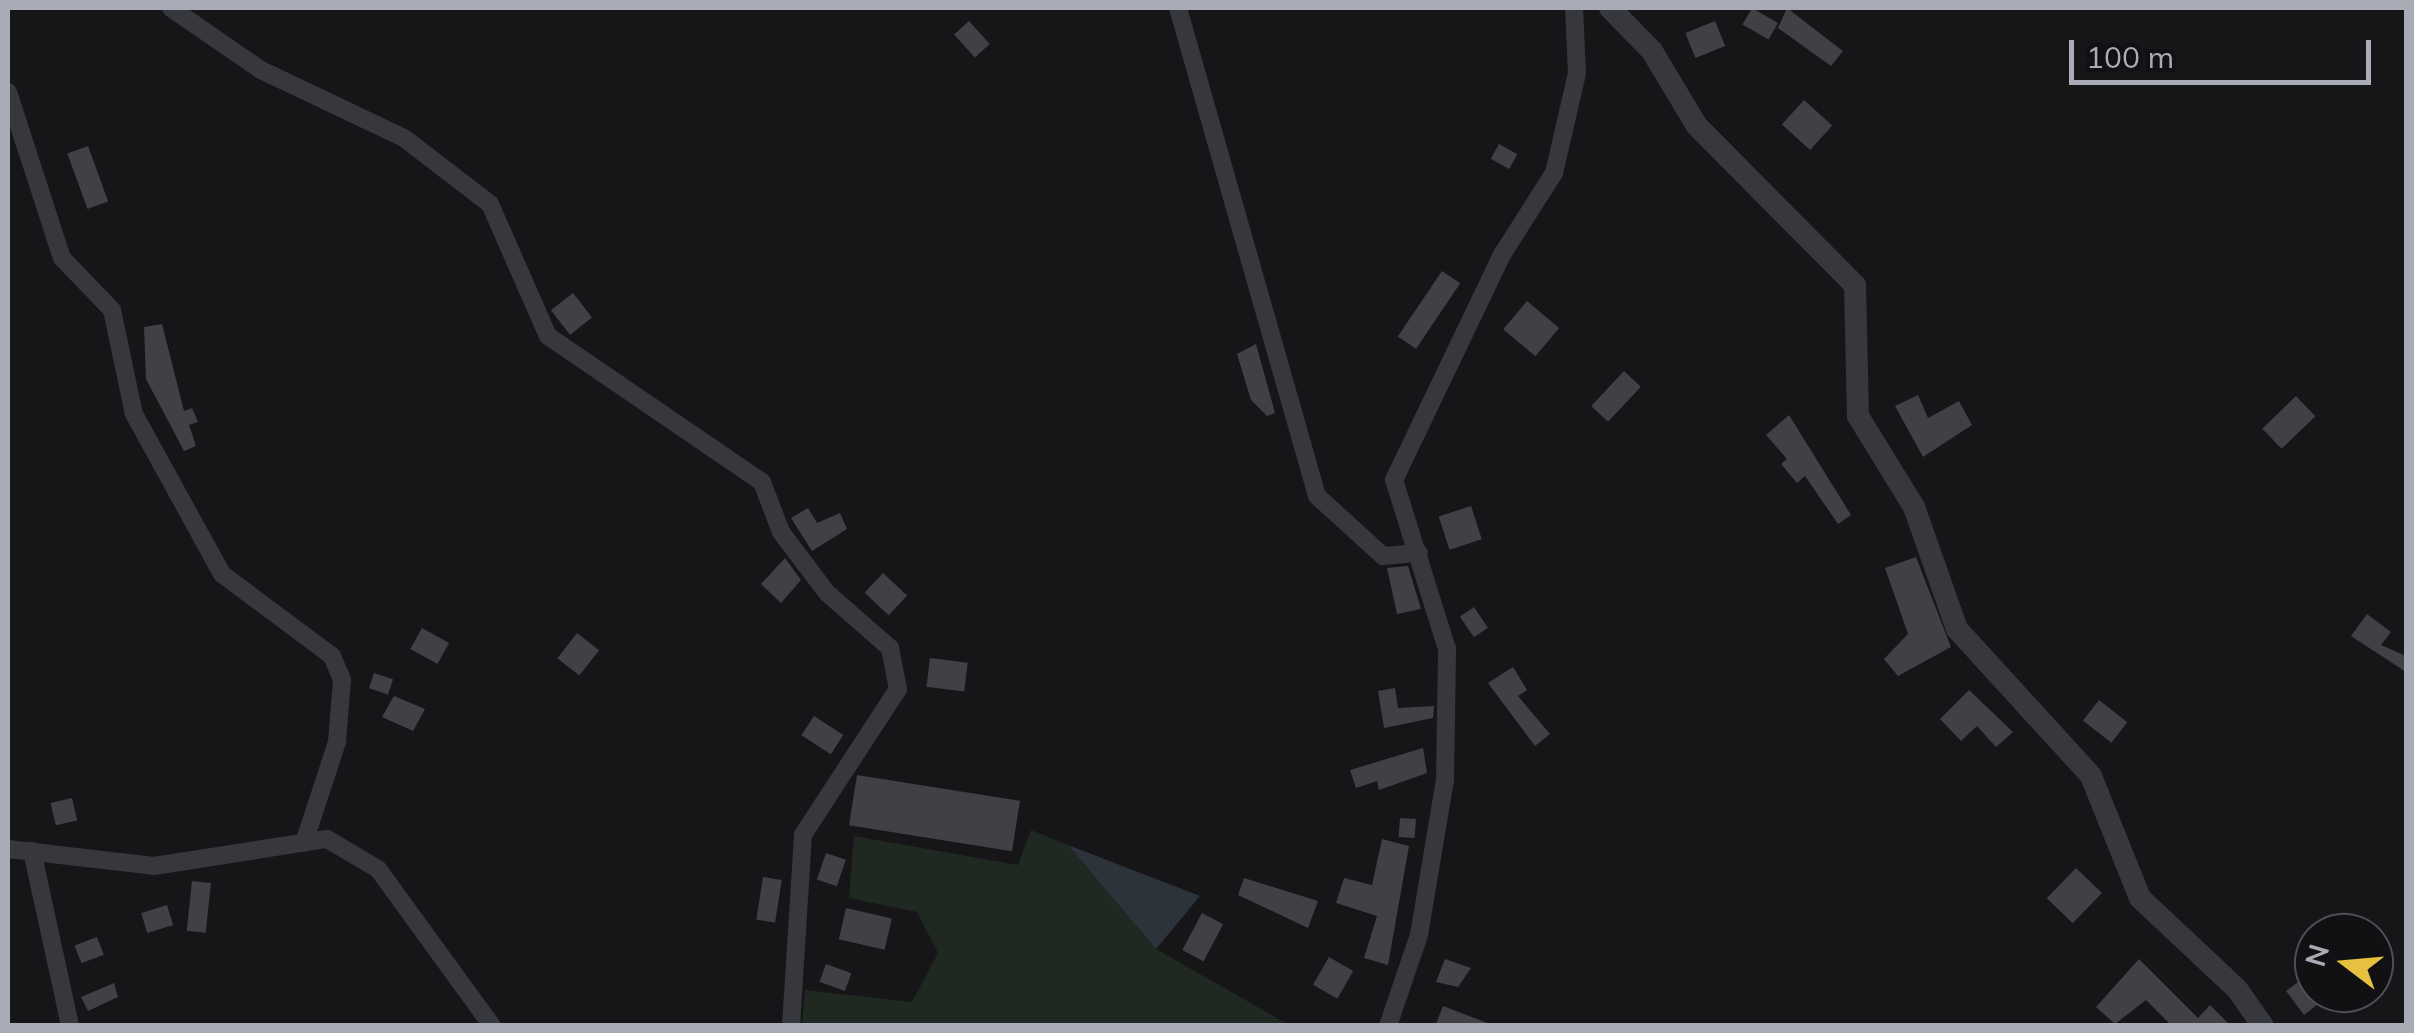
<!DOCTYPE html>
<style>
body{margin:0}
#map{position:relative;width:2414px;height:1033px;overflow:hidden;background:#161618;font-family:Mulish,sans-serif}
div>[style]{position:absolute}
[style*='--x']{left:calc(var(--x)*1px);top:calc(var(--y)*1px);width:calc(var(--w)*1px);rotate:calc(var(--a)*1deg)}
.green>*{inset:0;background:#202822}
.water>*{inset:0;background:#2d333b}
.building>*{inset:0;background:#414145;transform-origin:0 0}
.minor>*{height:18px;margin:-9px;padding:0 9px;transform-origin:9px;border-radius:9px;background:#37383d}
.tertiary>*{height:22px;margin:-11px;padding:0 11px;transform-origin:11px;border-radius:11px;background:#37383d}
span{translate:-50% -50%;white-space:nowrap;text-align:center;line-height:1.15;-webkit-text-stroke:8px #111113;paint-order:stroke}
.frame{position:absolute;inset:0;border:10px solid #a9acb7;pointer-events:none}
.north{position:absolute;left:2294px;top:913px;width:100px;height:100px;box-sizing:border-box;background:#111113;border:2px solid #4e4f55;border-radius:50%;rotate:286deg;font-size:28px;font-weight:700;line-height:40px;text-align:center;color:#a9acb7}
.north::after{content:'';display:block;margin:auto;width:35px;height:45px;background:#e6c140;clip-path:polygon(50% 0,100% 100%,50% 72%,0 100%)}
.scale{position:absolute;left:2069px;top:40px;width:302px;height:45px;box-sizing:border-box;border:5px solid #a9acb7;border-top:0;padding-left:12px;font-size:30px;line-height:35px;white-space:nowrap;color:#a9acb7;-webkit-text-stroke:8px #111113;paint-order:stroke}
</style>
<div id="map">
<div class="green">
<div style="clip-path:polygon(1031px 830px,1068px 845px,1156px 949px,1289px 1025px,802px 1026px,805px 990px,912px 1002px,938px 953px,917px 912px,849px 898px,854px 836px,1018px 865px)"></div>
</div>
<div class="water">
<div style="clip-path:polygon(1068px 845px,1200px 896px,1156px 949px)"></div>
</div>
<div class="building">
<div style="left:1752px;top:8px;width:30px;height:19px;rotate:30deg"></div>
<div style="clip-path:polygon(1787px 8px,1843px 51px,1831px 66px,1778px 28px)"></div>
<div style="left:969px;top:21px;width:31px;height:20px;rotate:48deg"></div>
<div style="left:1715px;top:21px;width:27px;height:32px;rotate:68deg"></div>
<div style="left:1804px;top:100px;width:38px;height:33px;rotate:42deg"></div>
<div style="left:1499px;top:144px;width:21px;height:17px;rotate:29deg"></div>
<div style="left:88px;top:146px;width:59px;height:22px;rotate:70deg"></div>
<div style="left:1442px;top:271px;width:22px;height:79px;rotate:34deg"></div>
<div style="left:573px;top:293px;width:31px;height:28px;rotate:52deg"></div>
<div style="left:1527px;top:301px;width:42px;height:37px;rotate:40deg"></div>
<div style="clip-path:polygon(162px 324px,184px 411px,192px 408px,198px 422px,189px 425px,196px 446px,184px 451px,146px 379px,144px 327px)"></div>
<div style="clip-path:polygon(1256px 344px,1275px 413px,1267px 416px,1251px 400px,1237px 354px)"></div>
<div style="left:1624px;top:371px;width:23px;height:48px;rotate:43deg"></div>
<div style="clip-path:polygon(1918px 395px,1928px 418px,1959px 401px,1972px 425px,1923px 457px,1895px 406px)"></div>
<div style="left:2296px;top:396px;width:28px;height:47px;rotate:46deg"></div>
<div style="clip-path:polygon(1789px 415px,1851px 515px,1838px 524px,1805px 476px,1797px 483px,1781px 464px,1787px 459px,1766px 435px)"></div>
<div style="left:1471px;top:506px;width:35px;height:34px;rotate:72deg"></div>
<div style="clip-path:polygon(808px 508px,817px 523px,840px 513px,847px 529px,812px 551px,791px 518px)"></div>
<div style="clip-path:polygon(1916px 557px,1951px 647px,1898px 676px,1884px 659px,1908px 634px,1885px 568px)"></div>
<div style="clip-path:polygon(785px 558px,801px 580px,781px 603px,761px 584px)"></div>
<div style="clip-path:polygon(1408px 566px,1421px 609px,1397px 614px,1387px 568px)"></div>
<div style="left:883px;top:573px;width:33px;height:27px;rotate:43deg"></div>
<div style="left:1474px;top:607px;width:25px;height:17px;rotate:56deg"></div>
<div style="clip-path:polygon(2367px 614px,2391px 632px,2381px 645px,2406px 656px,2406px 672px,2351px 636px)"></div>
<div style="left:422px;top:628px;width:31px;height:24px;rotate:29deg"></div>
<div style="left:577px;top:633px;width:28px;height:32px;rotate:38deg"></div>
<div style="left:930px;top:658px;width:38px;height:29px;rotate:7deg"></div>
<div style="clip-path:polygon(1513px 667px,1527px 690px,1518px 696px,1550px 734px,1535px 746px,1488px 683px)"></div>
<div style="left:374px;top:673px;width:20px;height:16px;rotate:18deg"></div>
<div style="clip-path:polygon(1395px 688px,1398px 708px,1434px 706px,1433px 718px,1384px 728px,1378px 691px)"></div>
<div style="clip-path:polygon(1969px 690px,2013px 732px,1996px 747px,1977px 726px,1961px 741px,1940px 719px)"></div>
<div style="clip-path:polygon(394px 696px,425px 709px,413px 731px,382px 717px)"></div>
<div style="left:2099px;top:700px;width:36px;height:26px;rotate:38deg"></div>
<div style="left:814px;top:716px;width:35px;height:23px;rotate:33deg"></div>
<div style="clip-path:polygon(1423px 748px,1427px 773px,1379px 790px,1377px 781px,1356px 788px,1350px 770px)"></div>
<div style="left:857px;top:775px;width:165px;height:51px;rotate:9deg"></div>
<div style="left:72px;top:798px;width:23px;height:22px;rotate:77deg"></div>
<div style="left:1400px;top:818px;width:16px;height:19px;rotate:4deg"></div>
<div style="clip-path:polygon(1382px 839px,1409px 846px,1388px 965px,1364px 958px,1377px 916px,1336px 903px,1344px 878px,1372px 885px)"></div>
<div style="left:826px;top:853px;width:21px;height:28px;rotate:19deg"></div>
<div style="left:2076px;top:868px;width:36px;height:42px;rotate:44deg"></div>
<div style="left:763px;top:877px;width:19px;height:43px;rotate:9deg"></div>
<div style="clip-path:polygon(1244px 878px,1318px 901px,1308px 928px,1238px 895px)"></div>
<div style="left:192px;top:881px;width:19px;height:50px;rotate:6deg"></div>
<div style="left:167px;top:905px;width:21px;height:27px;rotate:73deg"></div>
<div style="left:846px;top:908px;width:47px;height:32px;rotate:13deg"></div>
<div style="left:1202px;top:913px;width:24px;height:42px;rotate:28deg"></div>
<div style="left:97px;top:937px;width:19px;height:24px;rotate:69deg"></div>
<div style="left:1329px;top:957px;width:28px;height:32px;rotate:30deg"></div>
<div style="clip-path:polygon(1445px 959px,1471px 968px,1458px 987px,1436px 982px)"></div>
<div style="clip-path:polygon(2139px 959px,2198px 1018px,2210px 1005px,2231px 1026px,2172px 1026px,2146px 1000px,2115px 1024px,2096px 1007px)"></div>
<div style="left:826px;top:964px;width:27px;height:19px;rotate:20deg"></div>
<div style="clip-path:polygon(2314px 970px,2314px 993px,2332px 993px,2304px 1015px,2286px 991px)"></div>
<div style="clip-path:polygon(114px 983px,118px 997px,88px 1011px,81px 997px)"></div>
<div style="clip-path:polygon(1443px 1006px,1490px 1024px,1489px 1026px,1435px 1026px)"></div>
</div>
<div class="minor">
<div style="--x:171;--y:8;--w:109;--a:34.6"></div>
<div style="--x:261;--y:70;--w:158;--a:25.4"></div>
<div style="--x:404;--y:138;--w:108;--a:37.5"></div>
<div style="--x:490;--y:204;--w:144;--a:66.3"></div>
<div style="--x:548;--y:336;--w:259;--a:34.3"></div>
<div style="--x:762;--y:482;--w:53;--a:69.2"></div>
<div style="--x:781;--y:532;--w:76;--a:53"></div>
<div style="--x:827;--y:593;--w:84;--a:41.1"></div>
<div style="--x:890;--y:648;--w:42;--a:79"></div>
<div style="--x:898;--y:689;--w:174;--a:123.1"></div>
<div style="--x:803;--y:835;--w:191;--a:93.6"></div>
<div style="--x:1178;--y:8;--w:507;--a:74.1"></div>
<div style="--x:1317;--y:496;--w:89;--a:42.3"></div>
<div style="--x:1383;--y:556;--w:36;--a:-5"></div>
<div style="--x:8;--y:92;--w:175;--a:72"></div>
<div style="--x:62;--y:258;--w:72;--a:46.1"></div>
<div style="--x:112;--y:310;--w:106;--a:78.1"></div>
<div style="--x:134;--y:414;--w:183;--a:61.2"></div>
<div style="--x:222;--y:574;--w:137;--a:36.7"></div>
<div style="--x:332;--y:656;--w:26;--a:67"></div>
<div style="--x:342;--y:680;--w:62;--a:94.6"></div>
<div style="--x:337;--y:742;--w:106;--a:108.1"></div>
<div style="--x:8;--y:849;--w:147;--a:6.6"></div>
<div style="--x:154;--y:866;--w:175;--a:-8.9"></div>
<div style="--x:327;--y:839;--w:59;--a:30.5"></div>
<div style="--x:378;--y:869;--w:194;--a:54"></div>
<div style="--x:32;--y:851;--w:179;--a:77.7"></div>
<div style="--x:1388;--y:1026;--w:96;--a:-71.2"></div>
<div style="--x:1419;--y:935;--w:157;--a:-80.5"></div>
<div style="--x:1445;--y:780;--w:131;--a:-89.1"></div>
<div style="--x:1447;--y:649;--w:177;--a:-107.4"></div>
<div style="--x:1394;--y:480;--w:252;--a:-64.4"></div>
<div style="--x:1503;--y:253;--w:95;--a:-57.5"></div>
<div style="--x:1554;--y:173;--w:103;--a:-77"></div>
<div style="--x:1577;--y:73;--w:65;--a:-92.6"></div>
</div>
<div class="tertiary">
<div style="--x:1610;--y:8;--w:60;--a:45.7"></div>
<div style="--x:1652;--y:51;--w:87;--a:59"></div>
<div style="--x:1697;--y:126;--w:224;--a:45.2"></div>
<div style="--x:1855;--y:285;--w:131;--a:88.7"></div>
<div style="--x:1858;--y:416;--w:107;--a:58.4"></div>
<div style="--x:1914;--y:507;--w:129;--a:70.6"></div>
<div style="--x:1957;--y:629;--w:199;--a:47.6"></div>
<div style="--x:2091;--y:776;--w:131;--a:68.1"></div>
<div style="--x:2140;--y:898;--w:133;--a:43.2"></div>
<div style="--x:2237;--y:989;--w:45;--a:54.9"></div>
</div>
<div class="frame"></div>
<div class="north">N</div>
<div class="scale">100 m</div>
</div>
